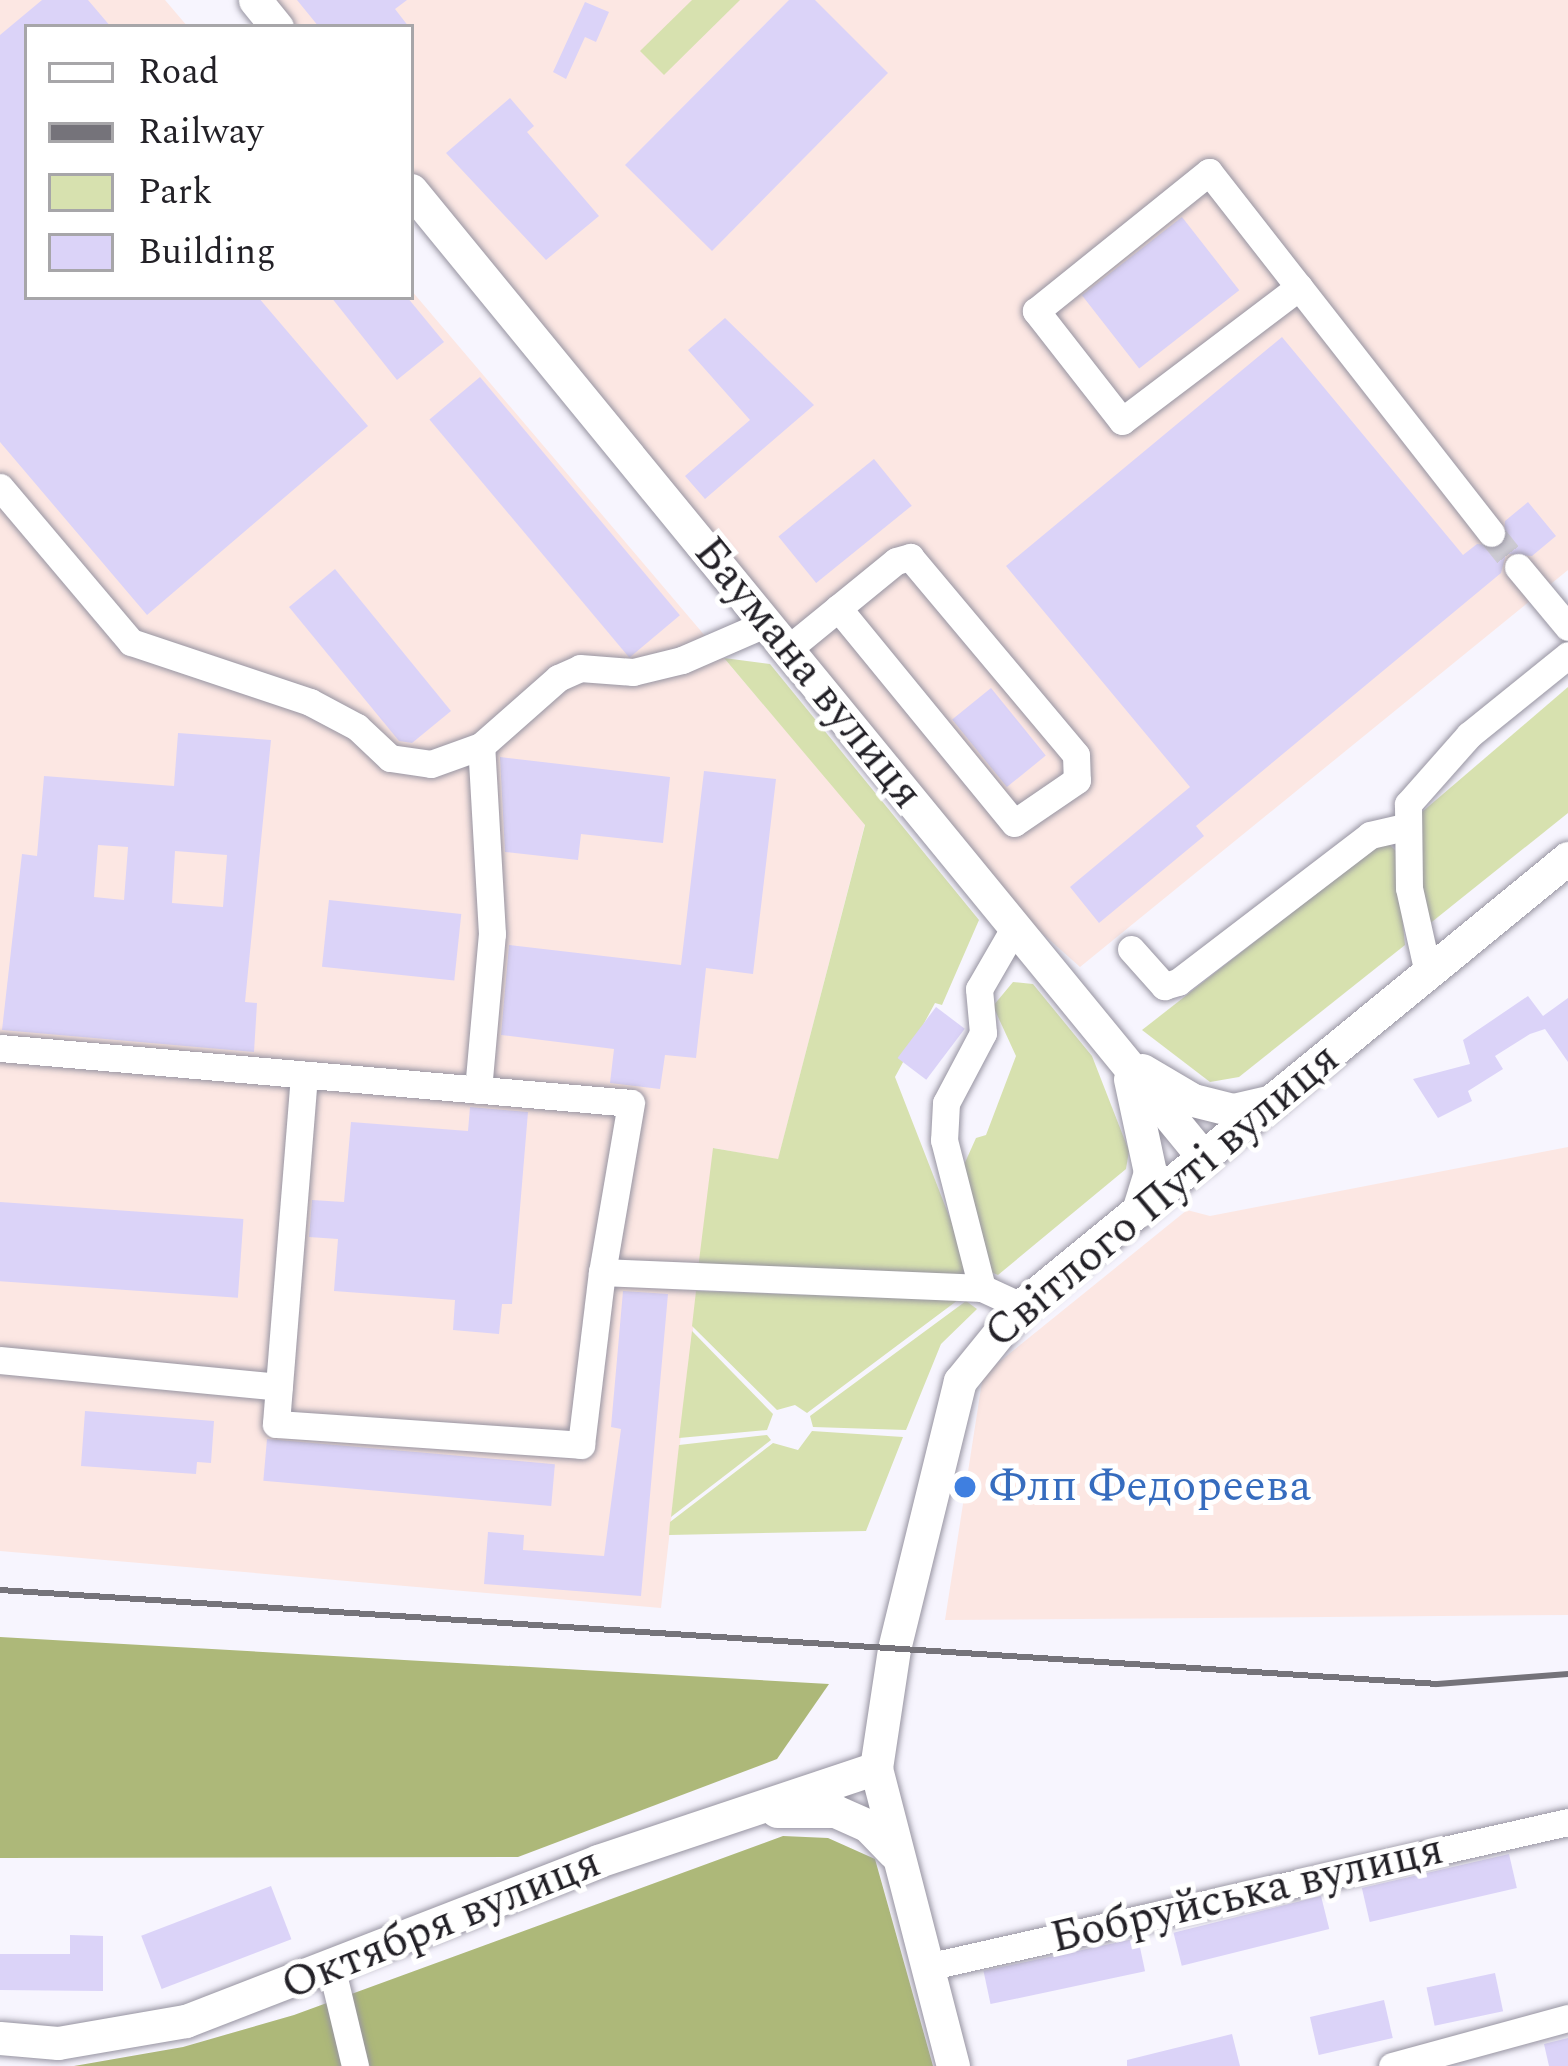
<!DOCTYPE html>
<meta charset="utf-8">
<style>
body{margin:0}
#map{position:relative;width:1568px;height:2066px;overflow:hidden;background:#f7f5fe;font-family:Spectral,serif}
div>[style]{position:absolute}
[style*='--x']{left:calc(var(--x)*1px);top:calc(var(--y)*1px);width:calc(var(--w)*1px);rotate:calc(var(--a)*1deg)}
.industrial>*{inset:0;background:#fce7e3}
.green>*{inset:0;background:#d7e1af}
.forest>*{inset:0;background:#adb879}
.building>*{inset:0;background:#dbd3f8;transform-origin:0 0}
.minor-tunnel>*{height:27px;margin-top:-13.5px;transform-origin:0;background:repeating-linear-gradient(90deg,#cdcbd3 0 27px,transparent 0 41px)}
.roads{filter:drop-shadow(0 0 3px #9794a1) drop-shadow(0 0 3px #9794a1)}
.minor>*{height:27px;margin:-13.5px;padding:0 13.5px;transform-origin:13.5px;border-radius:13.5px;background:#fff}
.major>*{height:33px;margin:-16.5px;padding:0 16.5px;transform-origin:16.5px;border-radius:16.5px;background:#fff}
.rail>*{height:6px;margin:-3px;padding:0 3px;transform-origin:3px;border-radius:3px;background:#75737a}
.dots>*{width:33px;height:33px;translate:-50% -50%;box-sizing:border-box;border:6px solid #fff;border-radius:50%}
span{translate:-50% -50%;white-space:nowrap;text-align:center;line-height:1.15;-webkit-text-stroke:10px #fff;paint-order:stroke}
.street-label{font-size:45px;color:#232127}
.shop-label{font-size:45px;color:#366cbe}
.left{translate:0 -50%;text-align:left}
.legend{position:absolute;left:24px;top:24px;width:390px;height:276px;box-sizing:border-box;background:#fff;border:3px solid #a7a6a9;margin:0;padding:15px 21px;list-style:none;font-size:36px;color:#232127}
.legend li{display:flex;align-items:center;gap:24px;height:60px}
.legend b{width:60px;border:3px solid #a7a6a9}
</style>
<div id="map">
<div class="industrial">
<div style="clip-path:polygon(0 0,165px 0,188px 27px,27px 27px,27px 297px,411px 297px,411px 290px,865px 824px,778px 1160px,714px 1148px,661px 1608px,0 1551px)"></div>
<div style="clip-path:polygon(271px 0,1568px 0,1568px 570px,1080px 967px,1025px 918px,411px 171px,411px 27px,293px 27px)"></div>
<div style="clip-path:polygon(1568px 1147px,1568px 1615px,945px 1620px,983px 1375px,1187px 1210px,1210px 1216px)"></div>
</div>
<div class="green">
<div style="clip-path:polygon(692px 0,740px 0,664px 75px,640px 51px)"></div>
<div style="clip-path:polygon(724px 658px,770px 664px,979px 920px,942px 1005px,935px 1003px,895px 1077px,974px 1280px,698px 1269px,713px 1148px,778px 1159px,865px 825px)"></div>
<div style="clip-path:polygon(1568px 687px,1568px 813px,1423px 929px,1422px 812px)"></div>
<div style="clip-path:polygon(1385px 840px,1396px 851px,1405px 945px,1239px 1077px,1210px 1082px,1142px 1030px)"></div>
<div style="clip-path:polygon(1013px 982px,1033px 984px,1092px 1056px,1129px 1151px,1126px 1169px,998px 1275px,988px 1271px,963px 1167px,976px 1138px,986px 1135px,1016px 1056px,993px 1006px)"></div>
<div style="clip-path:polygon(696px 1291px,958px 1300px,807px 1413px,795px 1405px,777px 1410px,692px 1326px)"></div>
<div style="clip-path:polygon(966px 1301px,977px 1309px,941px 1344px,906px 1430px,813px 1427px,810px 1416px)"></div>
<div style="clip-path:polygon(692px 1331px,773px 1414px,767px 1430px,679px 1438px)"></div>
<div style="clip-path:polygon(812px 1431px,903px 1437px,866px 1531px,669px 1535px,670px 1522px,773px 1443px,798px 1450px)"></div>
<div style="clip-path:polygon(767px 1435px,771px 1440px,671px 1517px,679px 1445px)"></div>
</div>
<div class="forest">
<div style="clip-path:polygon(0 1637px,829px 1684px,777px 1759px,518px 1857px,0 1858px)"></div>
<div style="clip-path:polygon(783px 1836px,828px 1838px,875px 1859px,933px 2066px,74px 2066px,183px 2047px,294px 2015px)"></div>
</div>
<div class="building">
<div style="clip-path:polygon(42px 0,88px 0,111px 27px,27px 27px,27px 297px,258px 297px,368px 426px,147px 615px,0 442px,0 35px)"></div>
<div style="clip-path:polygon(297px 0,407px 0,395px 9px,409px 27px,319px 27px)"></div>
<div style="clip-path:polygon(789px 0,815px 0,888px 73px,712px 251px,625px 165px)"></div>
<div style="clip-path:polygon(585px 2px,609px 12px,596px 42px,585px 37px,566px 79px,553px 72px)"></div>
<div style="clip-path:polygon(510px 98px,534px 126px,527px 132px,599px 216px,546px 260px,446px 153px)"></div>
<div style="left:1182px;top:217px;width:93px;height:127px;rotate:52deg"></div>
<div style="clip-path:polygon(331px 297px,407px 297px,444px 342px,397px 380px)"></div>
<div style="clip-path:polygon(725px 318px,814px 405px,705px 499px,685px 476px,750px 420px,688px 350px)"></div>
<div style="clip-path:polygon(1282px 337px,1463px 555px,1477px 544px,1503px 546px,1505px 521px,1528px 502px,1556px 536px,1532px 556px,1506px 554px,1501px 573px,1196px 826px,1204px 836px,1099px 923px,1070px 887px,1190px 787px,1006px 566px)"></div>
<div style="left:480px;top:377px;width:311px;height:66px;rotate:50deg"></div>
<div style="left:874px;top:459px;width:60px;height:123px;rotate:51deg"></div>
<div style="clip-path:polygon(335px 569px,451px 711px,412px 743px,399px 741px,289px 607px)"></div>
<div style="left:991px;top:688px;width:87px;height:50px;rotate:51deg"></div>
<div style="clip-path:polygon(evenodd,178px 733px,271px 740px,245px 1002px,257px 1003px,254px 1052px,2px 1030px,22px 854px,37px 856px,44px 776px,174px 786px,178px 733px,98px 845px,128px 847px,124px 900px,94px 897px,98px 845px,178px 733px,175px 851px,227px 855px,223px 907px,172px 903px,175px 851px)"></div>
<div style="clip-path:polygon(500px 757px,670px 777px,663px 843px,581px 834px,578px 860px,505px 852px)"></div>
<div style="clip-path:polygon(704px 771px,776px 779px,753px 974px,706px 968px,696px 1058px,665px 1055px,660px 1089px,610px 1083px,614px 1049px,501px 1035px,509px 945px,681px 965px)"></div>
<div style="left:329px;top:900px;width:133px;height:67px;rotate:6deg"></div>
<div style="clip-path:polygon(1528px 996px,1543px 1016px,1568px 998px,1568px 1062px,1545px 1029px,1530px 1034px,1495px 1056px,1503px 1069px,1468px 1091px,1472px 1101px,1438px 1118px,1413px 1079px,1470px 1064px,1463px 1040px)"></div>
<div style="left:936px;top:1007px;width:36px;height:64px;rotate:37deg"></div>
<div style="clip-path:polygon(470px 1107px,528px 1112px,512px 1304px,502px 1304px,499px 1334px,453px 1330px,455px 1300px,334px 1291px,338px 1239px,309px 1237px,312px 1200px,344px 1202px,351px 1122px,468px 1131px)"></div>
<div style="left:0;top:1202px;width:244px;height:79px;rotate:4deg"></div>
<div style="clip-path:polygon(623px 1291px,668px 1294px,641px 1596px,484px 1584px,488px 1532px,524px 1535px,523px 1550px,604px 1556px,621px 1429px,611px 1427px)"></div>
<div style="clip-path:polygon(85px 1411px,214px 1421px,211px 1463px,197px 1462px,196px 1474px,81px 1466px)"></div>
<div style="left:267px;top:1439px;width:289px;height:42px;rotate:5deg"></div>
<div style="left:1509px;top:1854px;width:35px;height:151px;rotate:77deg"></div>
<div style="left:271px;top:1886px;width:57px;height:139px;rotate:69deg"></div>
<div style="left:1321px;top:1896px;width:34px;height:152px;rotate:76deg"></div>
<div style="clip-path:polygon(70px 1935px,103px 1936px,103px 1991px,0 1990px,0 1954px,70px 1954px)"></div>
<div style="left:1138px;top:1938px;width:34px;height:158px;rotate:78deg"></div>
<div style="left:1495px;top:1973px;width:39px;height:70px;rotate:78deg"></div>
<div style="left:1384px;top:2000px;width:39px;height:76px;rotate:77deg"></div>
<div style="clip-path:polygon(1232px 2034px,1240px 2066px,1127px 2066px,1127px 2060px)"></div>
<div style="clip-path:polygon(1568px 2038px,1568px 2066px,1549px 2066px,1544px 2044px)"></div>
</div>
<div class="minor-tunnel">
<div style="--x:1491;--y:533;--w:43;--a:51.5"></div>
</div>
<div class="roads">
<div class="minor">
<div style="--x:1299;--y:287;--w:222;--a:142.9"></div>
<div style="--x:1122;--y:421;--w:140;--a:-128"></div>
<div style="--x:1036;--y:311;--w:222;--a:-38.8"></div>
<div style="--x:1209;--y:172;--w:146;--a:52"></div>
<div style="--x:1299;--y:287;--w:312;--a:52"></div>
<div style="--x:0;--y:487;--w:203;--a:49.8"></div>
<div style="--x:131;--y:642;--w:189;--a:18.5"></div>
<div style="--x:310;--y:702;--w:53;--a:28"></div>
<div style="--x:357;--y:727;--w:45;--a:43.2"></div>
<div style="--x:390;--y:758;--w:41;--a:8.3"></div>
<div style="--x:431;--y:764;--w:53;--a:-19.8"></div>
<div style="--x:481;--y:746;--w:103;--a:-41.4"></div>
<div style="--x:558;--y:678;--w:24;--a:-24"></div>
<div style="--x:580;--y:668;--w:53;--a:4.3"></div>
<div style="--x:633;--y:672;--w:50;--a:-13.8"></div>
<div style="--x:682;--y:660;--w:93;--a:-23.5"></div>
<div style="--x:1518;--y:567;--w:78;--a:50.2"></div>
<div style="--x:788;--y:649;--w:139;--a:-39.2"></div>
<div style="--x:896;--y:561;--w:15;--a:-16"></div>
<div style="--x:910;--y:557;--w:258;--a:50"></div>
<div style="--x:1076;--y:755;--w:25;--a:88"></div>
<div style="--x:1077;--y:780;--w:76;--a:145.7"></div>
<div style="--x:1014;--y:823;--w:278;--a:-129.3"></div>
<div style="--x:1016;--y:925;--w:74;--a:120"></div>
<div style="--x:979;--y:989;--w:44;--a:84.8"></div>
<div style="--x:983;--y:1033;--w:79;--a:117.9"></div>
<div style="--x:946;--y:1103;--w:37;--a:93"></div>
<div style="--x:944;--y:1140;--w:153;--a:75.6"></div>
<div style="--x:982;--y:1288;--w:43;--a:24.8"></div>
<div style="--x:1131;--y:949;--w:50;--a:48.3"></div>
<div style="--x:1164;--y:986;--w:15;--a:-16"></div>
<div style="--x:1178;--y:982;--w:242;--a:-37.4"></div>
<div style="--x:1370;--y:835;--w:39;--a:-13"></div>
<div style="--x:1428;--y:973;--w:87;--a:-102.6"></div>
<div style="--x:1409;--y:888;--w:84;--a:-90.7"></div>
<div style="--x:1408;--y:804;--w:92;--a:-48.5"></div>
<div style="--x:1469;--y:735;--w:127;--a:-38.9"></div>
<div style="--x:0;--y:1048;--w:633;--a:4.98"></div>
<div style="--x:631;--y:1103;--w:171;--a:99.7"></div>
<div style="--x:602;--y:1272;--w:380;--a:2.4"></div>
<div style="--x:304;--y:1075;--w:350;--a:94.6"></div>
<div style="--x:276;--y:1424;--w:306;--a:3.9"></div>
<div style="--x:581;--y:1445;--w:174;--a:-83.1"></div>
<div style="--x:478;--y:1090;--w:157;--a:-84.9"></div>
<div style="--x:492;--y:934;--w:188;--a:-93.3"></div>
<div style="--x:0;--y:1360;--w:280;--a:5.5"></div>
<div style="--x:927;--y:1967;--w:657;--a:-12.75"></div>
<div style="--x:332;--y:1970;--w:99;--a:76.5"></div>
<div style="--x:1392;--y:2066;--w:182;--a:-15.3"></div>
</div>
<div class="major">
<div style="--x:255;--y:0;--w:35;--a:51"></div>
<div style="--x:411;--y:190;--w:1251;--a:50.68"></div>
<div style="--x:1142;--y:1070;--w:59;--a:30.5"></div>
<div style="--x:1193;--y:1100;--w:41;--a:14"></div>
<div style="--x:1233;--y:1110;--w:40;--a:-13"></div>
<div style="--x:1130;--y:1079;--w:95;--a:77.9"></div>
<div style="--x:1150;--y:1172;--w:41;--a:107.1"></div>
<div style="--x:777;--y:1811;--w:58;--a:0"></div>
<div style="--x:835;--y:1811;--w:36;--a:24"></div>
<div style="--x:868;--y:1826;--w:37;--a:46"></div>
<div style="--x:0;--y:2038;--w:58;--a:4.9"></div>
<div style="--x:58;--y:2043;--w:130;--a:-9.8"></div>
<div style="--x:186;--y:2021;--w:442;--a:-21.2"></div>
<div style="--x:598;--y:1861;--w:293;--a:-18.5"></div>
<div style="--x:953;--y:2066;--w:308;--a:-104.5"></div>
<div style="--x:876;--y:1768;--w:120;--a:-81.4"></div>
<div style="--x:894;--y:1649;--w:276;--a:-76.2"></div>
<div style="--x:960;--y:1381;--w:97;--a:-50.9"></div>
<div style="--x:1021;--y:1306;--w:707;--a:-39.32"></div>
</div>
</div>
<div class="rail">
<div style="--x:0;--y:1590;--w:1440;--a:3.74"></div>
<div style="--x:1437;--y:1684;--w:131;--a:-4.4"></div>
</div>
<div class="dots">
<div style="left:965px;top:1487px;background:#3f7fe0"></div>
</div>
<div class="street-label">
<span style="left:808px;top:673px;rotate:51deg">Баумана вулиця</span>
<span style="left:1162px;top:1196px;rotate:-40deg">Світлого Путі вулиця</span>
<span style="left:1247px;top:1894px;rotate:-13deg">Бобруйська вулиця</span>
<span style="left:441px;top:1924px;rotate:-22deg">Октября вулиця</span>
</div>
<div class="shop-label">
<span class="left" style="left:989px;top:1487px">Флп Федореева</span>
</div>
<ul class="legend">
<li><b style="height:15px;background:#fff"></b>Road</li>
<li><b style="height:15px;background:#75737a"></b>Railway</li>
<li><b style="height:33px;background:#d7e1af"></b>Park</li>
<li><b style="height:33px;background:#dbd3f8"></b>Building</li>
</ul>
</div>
